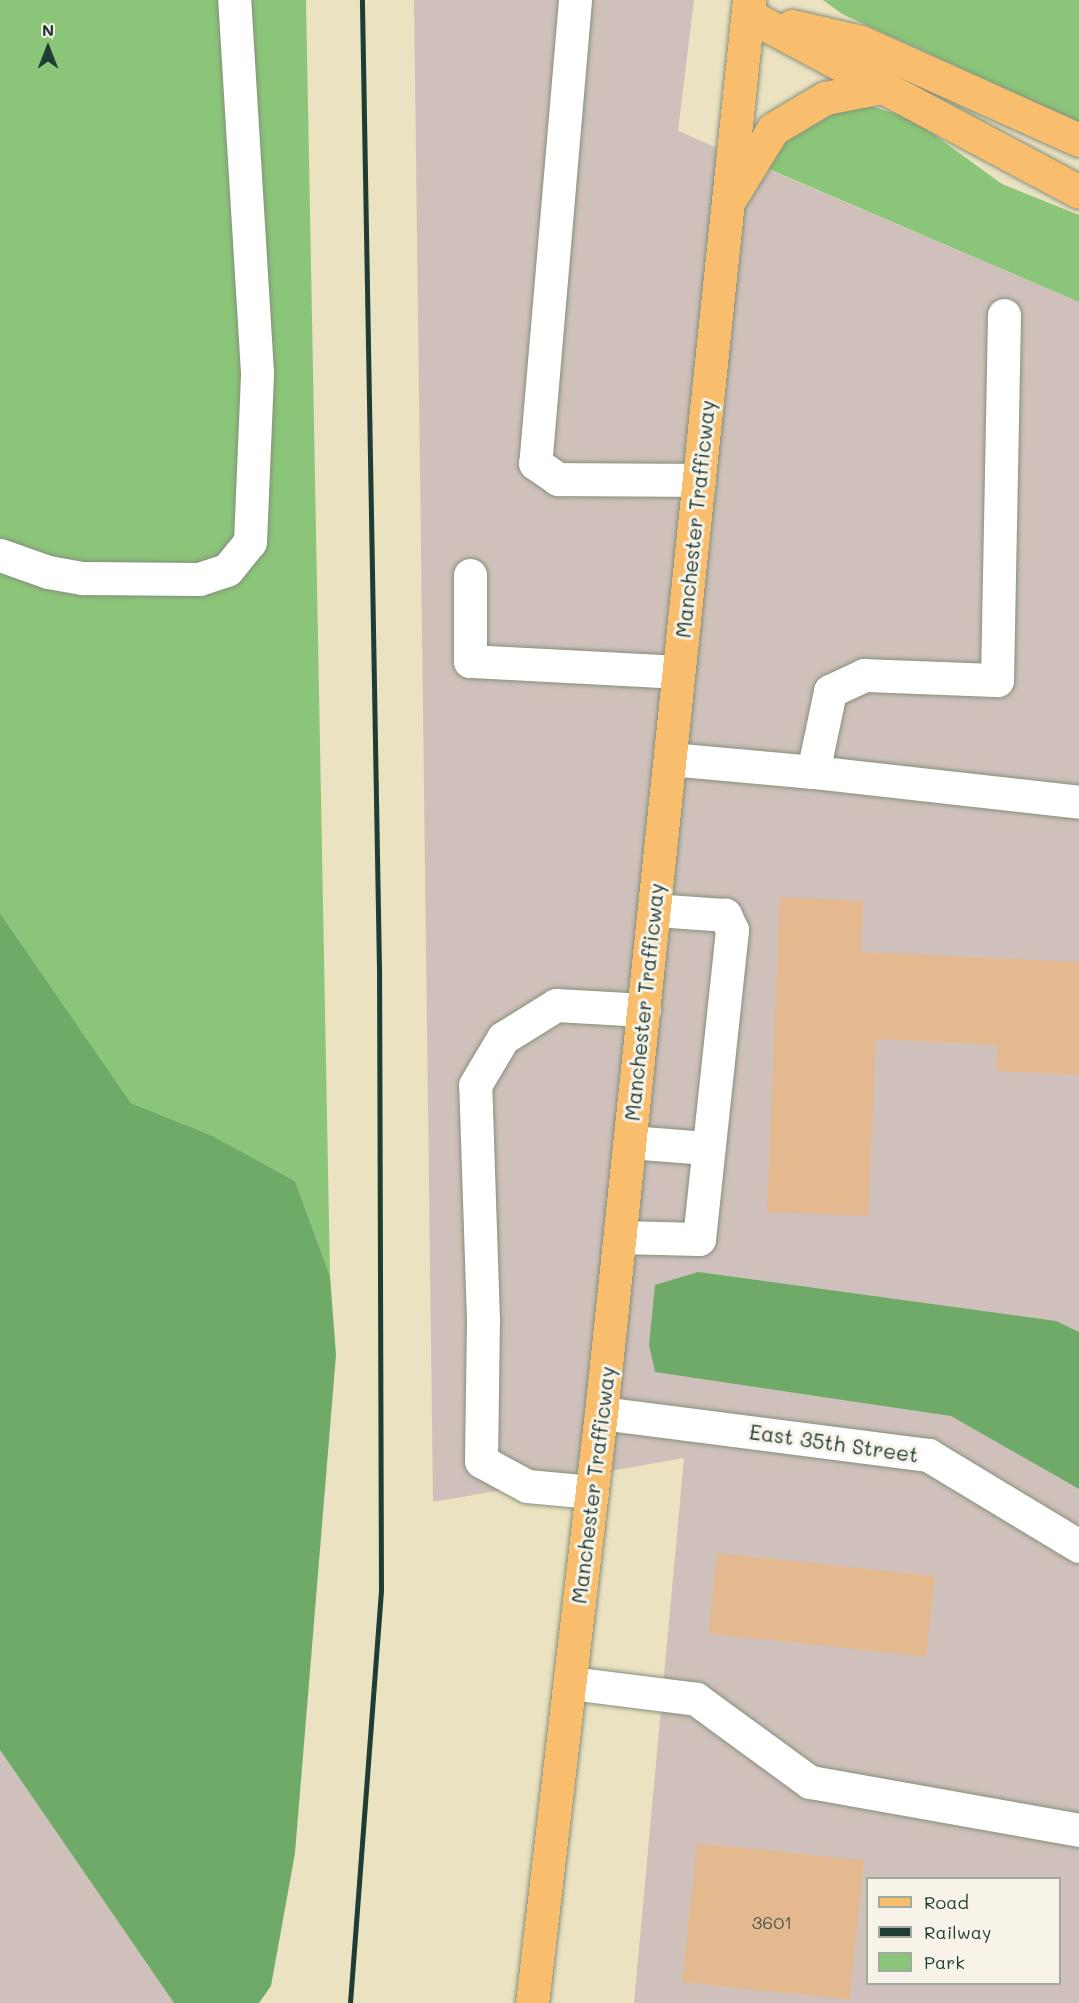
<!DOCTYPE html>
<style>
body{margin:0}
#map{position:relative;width:1079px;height:2003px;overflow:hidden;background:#ebe2c2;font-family:Mali,sans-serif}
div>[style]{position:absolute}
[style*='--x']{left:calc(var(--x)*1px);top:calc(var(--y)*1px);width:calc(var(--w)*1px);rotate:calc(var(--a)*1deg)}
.industrial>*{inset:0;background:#cfc0bb}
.green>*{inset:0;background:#8bc579}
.forest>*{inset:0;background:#70aa69}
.building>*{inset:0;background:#e4b990;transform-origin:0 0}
.roads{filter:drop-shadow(0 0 2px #85907b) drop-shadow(0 0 2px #85907b)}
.minor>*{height:33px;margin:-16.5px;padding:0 16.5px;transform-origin:16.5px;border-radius:16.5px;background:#fff}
.major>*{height:33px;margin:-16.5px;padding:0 16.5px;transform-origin:16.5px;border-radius:16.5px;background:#f9be6d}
.highway>*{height:33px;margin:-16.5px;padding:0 16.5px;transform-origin:16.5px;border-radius:16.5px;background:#f9be6d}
.rail>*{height:4.5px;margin:-2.25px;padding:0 2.25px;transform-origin:2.25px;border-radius:2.25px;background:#1f3d34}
span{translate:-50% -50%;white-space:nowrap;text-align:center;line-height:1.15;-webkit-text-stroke:6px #f7f3e8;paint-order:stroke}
.number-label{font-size:18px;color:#505c4b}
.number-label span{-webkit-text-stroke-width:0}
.street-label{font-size:21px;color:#1f3d34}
.legend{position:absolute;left:866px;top:1877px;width:195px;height:108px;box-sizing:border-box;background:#f7f3e8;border:2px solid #a1aaa0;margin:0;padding:8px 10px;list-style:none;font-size:18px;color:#1f3d34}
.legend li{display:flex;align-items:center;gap:12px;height:30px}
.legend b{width:30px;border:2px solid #a1aaa0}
.north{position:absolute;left:18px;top:18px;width:60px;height:60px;-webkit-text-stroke:4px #f7f3e8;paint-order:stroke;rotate:0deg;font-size:16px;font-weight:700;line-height:24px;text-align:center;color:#1f3d34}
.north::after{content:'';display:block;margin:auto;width:21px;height:27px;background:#1f3d34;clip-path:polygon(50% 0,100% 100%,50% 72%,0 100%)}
</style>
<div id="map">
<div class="industrial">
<div style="clip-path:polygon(evenodd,414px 0,694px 0,678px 131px,1079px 302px,1079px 2003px,634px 2003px,684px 1458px,433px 1502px,414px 0,868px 1878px,1060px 1878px,1060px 1984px,868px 1984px,868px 1878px)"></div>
<div style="clip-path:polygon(0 1750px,174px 2003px,0 2003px)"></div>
</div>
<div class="green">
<div style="clip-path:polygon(0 0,306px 0,330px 1276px,295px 1181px,213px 1136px,131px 1103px,0 913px)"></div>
<div style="clip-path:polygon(823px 0,1079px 0,1079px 122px,842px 14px)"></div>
<div style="clip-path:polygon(870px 106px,911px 118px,1002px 184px,1079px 215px,1079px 302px,764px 167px,783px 139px,818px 115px)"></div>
</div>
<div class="forest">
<div style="clip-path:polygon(0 913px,131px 1103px,213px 1136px,295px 1181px,330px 1276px,336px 1355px,295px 1853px,271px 1986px,259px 2003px,174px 2003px,0 1750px)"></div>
<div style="clip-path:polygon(698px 1272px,1056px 1321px,1079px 1332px,1079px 1489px,951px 1416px,655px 1372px,649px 1345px,655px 1285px)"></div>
</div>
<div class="building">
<div style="clip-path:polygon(780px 897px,863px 901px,861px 952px,1079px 962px,1079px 1075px,996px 1071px,997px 1045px,876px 1039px,868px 1216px,767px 1212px)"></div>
<div style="left:717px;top:1553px;width:219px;height:81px;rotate:6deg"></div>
<div style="left:697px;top:1843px;width:168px;height:140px;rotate:6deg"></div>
</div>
<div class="roads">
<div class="minor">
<div style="--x:575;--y:0;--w:465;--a:94.9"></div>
<div style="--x:535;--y:463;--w:28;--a:35"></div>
<div style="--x:558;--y:479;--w:141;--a:0.4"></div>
<div style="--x:0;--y:555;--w:51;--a:19.5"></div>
<div style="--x:48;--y:572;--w:36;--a:10"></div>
<div style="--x:83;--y:578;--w:116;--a:0.5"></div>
<div style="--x:199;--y:579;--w:29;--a:-18"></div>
<div style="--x:227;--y:570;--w:36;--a:-51"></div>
<div style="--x:250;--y:542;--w:170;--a:-87.6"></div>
<div style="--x:257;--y:372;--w:373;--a:-93.5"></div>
<div style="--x:470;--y:575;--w:86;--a:90"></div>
<div style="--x:470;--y:661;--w:208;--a:3"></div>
<div style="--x:670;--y:759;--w:144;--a:5.2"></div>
<div style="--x:813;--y:772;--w:83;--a:-78.1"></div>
<div style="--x:830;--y:691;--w:38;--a:-25"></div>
<div style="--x:864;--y:675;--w:133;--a:2.2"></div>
<div style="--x:997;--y:680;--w:365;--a:-88.9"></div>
<div style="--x:813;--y:772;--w:268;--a:6.4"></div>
<div style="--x:630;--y:1142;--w:76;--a:4.5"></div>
<div style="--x:620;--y:1237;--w:79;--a:1.5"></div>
<div style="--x:699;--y:1239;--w:311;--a:-83.9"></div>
<div style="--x:732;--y:930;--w:17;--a:-115"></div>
<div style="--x:725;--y:915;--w:71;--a:-176"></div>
<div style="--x:601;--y:1413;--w:330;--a:7.3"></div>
<div style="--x:928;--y:1455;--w:176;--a:31.1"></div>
<div style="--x:592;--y:1492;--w:65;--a:-174.7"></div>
<div style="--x:527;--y:1486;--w:52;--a:-151.5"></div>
<div style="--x:481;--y:1461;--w:141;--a:-89.2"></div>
<div style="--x:483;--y:1320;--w:235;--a:-91.9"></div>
<div style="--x:475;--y:1085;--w:55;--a:-59.2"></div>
<div style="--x:503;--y:1038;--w:62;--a:-31.9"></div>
<div style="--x:556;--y:1005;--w:88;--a:3.3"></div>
<div style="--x:570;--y:1683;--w:127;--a:7.2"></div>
<div style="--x:696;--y:1699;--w:141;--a:36.1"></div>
<div style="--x:810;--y:1782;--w:273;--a:10.1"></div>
</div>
<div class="major">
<div style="--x:532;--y:2003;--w:594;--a:-83.33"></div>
<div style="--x:601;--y:1413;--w:1421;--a:-84.02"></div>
</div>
<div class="highway">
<div style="--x:748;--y:15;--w:375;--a:28.1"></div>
<div style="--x:792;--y:26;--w:71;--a:13.1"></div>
<div style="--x:861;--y:42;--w:239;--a:24.2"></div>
<div style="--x:728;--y:202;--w:86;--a:-58.3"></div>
<div style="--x:773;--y:129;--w:61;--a:-30.8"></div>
<div style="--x:825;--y:98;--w:58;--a:-10.9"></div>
</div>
</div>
<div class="rail">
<div style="--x:350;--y:2003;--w:412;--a:-85.7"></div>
<div style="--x:381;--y:1592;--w:623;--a:-90.18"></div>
<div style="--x:379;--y:969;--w:969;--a:-91.01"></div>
</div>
<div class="number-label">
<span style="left:772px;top:1922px">3601</span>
</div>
<div class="street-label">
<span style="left:695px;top:519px;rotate:-84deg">Manchester Trafficway</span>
<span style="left:644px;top:1002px;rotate:-84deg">Manchester Trafficway</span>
<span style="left:834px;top:1443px;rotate:8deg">East 35th Street</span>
<span style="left:593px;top:1485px;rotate:-83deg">Manchester Trafficway</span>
</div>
<ul class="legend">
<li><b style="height:8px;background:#f9be6d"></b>Road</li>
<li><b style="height:8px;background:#1f3d34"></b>Railway</li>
<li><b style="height:16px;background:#8bc579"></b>Park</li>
</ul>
<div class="north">N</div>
</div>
